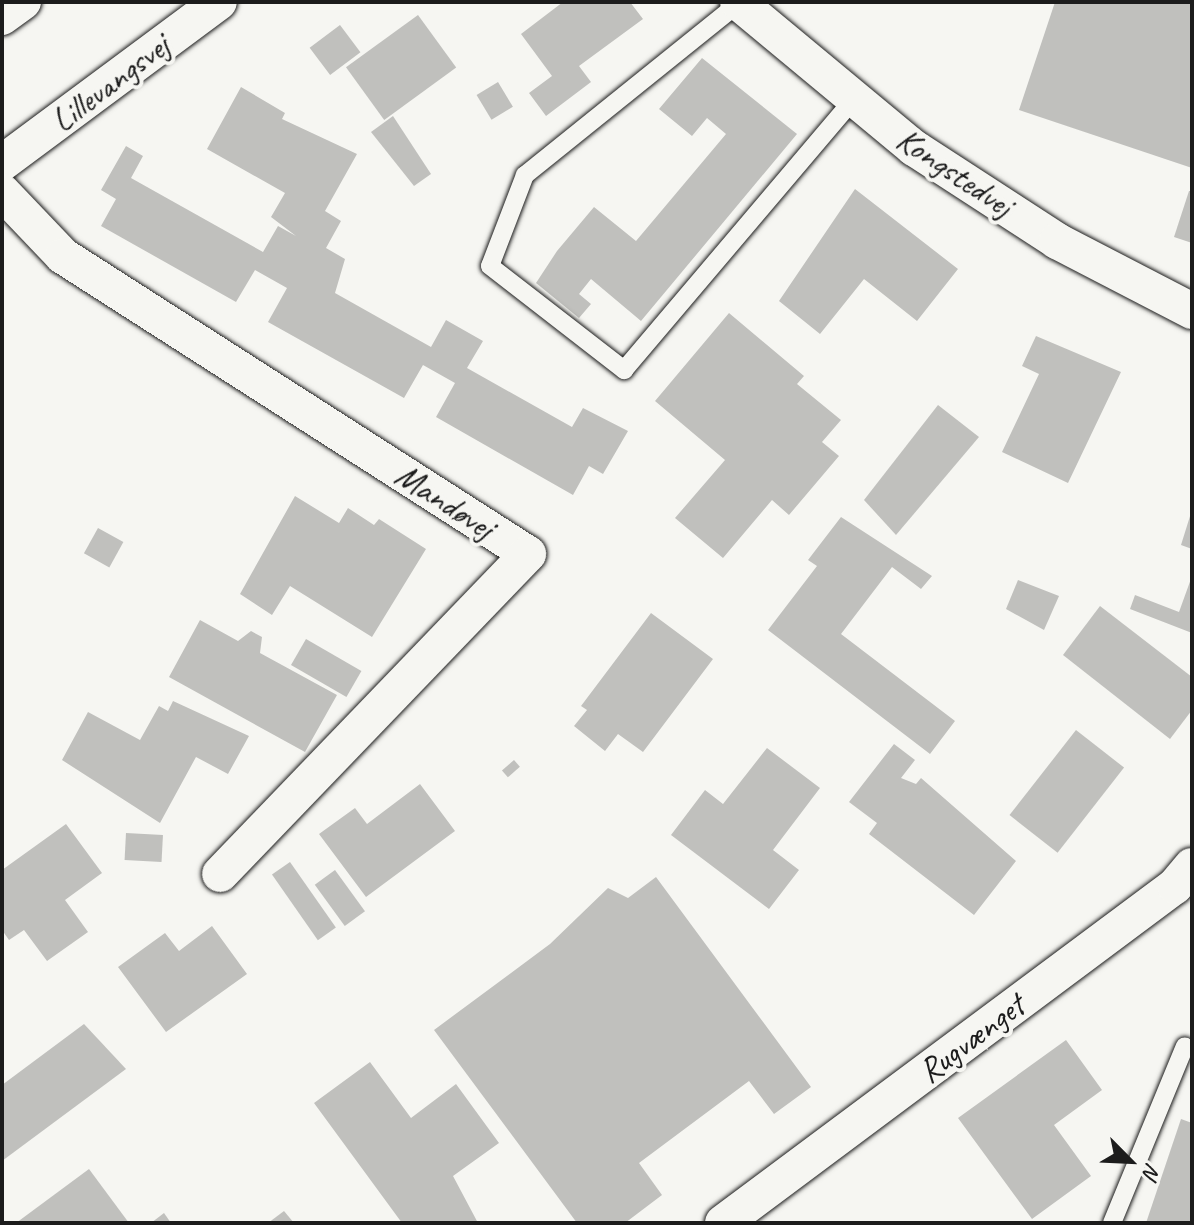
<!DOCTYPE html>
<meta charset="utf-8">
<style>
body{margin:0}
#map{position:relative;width:1194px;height:1225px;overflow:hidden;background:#f6f6f2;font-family:Caveat,sans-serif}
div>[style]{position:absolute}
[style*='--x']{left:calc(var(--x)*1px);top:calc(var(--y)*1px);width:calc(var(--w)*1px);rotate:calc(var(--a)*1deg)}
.building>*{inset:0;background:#c0c0bd;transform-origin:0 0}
.roads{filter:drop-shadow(0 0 2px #1c1c1c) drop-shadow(0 0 2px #1c1c1c)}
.lane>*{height:18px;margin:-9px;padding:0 9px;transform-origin:9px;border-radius:9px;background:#f6f6f2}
.street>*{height:36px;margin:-18px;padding:0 18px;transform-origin:18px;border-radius:18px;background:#f6f6f2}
span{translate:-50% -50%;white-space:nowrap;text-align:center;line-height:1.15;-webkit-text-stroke:8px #f6f6f2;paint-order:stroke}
.street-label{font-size:34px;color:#1c1c1c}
.frame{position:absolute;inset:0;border:4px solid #1c1c1c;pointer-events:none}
.north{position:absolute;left:1090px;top:1121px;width:80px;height:80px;-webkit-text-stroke:6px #f6f6f2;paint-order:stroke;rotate:114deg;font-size:22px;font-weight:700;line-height:32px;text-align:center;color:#1c1c1c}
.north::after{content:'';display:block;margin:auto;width:28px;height:36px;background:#1c1c1c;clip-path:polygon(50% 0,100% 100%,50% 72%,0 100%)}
</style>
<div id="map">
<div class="building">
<div style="clip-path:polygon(563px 2px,630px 2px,643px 19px,579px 66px,591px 82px,546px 116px,529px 93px,552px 76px,521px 34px)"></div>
<div style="clip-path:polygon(1055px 2px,1192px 2px,1192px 168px,1019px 110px)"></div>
<div style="left:418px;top:15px;width:65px;height:89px;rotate:54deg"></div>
<div style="left:340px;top:25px;width:34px;height:38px;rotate:53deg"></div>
<div style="clip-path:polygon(702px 58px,797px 134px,641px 321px,591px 279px,579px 294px,591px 304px,579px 318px,536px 283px,557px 251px,594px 207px,636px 241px,726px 134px,707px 118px,692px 136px,659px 109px)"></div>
<div style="left:498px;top:82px;width:29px;height:25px;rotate:59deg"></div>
<div style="clip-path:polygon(241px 87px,285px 113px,282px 119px,357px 154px,325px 211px,341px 221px,326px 248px,345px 259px,335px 293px,431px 347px,446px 320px,483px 341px,467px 368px,572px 427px,583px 408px,628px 431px,603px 474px,589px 466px,573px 495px,436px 417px,455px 383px,423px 365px,404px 398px,268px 322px,287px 288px,255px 270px,236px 302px,101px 226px,116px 199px,101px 190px,126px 146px,143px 156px,131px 178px,263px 252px,278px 226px,296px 236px,271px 217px,285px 193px,207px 149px)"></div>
<div style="clip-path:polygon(393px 116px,431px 174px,414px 186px,371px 132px)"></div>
<div style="clip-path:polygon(855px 189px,958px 269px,917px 321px,864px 279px,820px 334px,779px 301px)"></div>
<div style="clip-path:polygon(1189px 191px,1192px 191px,1192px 243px,1174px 237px)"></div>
<div style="clip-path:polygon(729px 313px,804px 376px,797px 384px,841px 420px,822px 442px,839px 456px,789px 515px,772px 500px,723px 558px,675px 518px,725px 460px,655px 401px)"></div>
<div style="clip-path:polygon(1036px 336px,1121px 372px,1068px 483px,1002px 452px,1039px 374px,1022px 366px)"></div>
<div style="clip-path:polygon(938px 405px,979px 437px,896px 535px,864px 500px)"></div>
<div style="clip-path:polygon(295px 496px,339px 523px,348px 508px,374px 525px,379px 519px,426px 549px,372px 637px,290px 586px,272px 615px,240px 594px)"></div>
<div style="clip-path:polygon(1191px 513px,1192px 513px,1192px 549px,1181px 545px)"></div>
<div style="clip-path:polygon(841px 517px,932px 576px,921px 589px,892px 567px,841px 634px,955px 721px,930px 754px,768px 630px,817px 566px,808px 560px)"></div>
<div style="left:98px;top:528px;width:29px;height:29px;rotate:29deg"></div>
<div style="clip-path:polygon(1192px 576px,1192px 633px,1130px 609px,1135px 595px,1179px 612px)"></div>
<div style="clip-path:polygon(1018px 580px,1059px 596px,1044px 630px,1006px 609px)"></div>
<div style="clip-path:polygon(1100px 606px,1192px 677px,1192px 710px,1170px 739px,1063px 655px)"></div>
<div style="clip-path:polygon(651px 613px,713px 659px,643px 752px,618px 734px,605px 751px,574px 726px,587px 710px,581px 706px)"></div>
<div style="clip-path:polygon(200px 620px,238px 641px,251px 631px,262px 637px,260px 653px,337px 695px,305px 752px,169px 677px)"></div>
<div style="left:306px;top:639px;width:64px;height:30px;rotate:30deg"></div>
<div style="clip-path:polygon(173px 701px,249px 736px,228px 774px,196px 757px,160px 823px,62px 760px,88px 712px,140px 740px,159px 706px,168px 711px)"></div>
<div style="left:1076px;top:730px;width:61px;height:108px;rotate:38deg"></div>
<div style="clip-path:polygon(894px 744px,915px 760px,901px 778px,916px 784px,921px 778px,1016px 861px,974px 915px,869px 834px,877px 823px,849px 802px)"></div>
<div style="clip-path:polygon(767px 748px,820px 788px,773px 850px,799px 870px,769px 909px,671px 835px,705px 790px,723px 804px)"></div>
<div style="left:514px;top:760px;width:9px;height:16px;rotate:49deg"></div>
<div style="clip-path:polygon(420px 784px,455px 831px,366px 897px,319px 834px,355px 808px,367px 824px)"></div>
<div style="clip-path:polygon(66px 824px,102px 873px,65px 900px,88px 932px,47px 961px,24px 930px,9px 940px,2px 930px,2px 870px)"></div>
<div style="left:126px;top:833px;width:37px;height:27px;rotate:3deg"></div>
<div style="left:290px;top:862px;width:80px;height:22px;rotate:55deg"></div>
<div style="left:335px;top:870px;width:51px;height:25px;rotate:54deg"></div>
<div style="clip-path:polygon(656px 877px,811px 1087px,774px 1114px,749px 1081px,639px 1163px,662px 1195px,625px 1223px,577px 1223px,434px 1030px,550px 944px,608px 888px,628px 898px)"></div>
<div style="clip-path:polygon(212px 926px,247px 974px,166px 1032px,118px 967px,165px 933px,179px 951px)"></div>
<div style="clip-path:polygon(84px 1024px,126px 1069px,2px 1161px,2px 1085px)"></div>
<div style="clip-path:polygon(1066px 1040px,1102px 1090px,1054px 1125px,1091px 1176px,1032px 1219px,958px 1118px)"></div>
<div style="clip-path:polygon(370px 1062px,411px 1118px,456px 1084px,499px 1143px,453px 1176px,478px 1223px,402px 1223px,314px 1103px)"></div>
<div style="clip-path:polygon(1181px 1119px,1192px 1123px,1192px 1223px,1146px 1223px)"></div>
<div style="clip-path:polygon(89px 1169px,129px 1223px,16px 1223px)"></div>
<div style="clip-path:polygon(284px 1211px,294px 1223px,268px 1223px)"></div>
<div style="clip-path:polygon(164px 1213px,171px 1223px,151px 1223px)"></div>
</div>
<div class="roads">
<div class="lane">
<div style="--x:739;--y:3;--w:275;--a:141.2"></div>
<div style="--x:525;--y:175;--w:97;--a:111"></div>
<div style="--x:490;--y:266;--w:170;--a:37.8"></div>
<div style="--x:624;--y:370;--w:355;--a:-49.7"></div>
<div style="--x:1112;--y:1223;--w:191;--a:-67.6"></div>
</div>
<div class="street">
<div style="--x:738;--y:2;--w:229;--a:39.7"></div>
<div style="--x:914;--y:148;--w:171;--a:33"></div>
<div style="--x:1057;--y:241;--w:152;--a:27.4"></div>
<div style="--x:2;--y:17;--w:26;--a:-36"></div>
<div style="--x:2;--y:163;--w:270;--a:-36.6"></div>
<div style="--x:2;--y:192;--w:88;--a:46.4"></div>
<div style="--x:63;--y:256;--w:552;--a:32.65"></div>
<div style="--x:528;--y:554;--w:444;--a:133.9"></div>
<div style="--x:723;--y:1223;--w:564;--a:-36.71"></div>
<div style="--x:1175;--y:886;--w:26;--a:-50"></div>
</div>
</div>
<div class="street-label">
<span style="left:110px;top:83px;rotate:-37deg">Lillevangsvej</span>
<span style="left:955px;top:172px;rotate:34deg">Kongstedvej</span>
<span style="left:445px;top:501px;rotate:33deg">Mandøvej</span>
<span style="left:971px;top:1038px;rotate:-37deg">Rugvænget</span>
</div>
<div class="frame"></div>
<div class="north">N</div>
</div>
